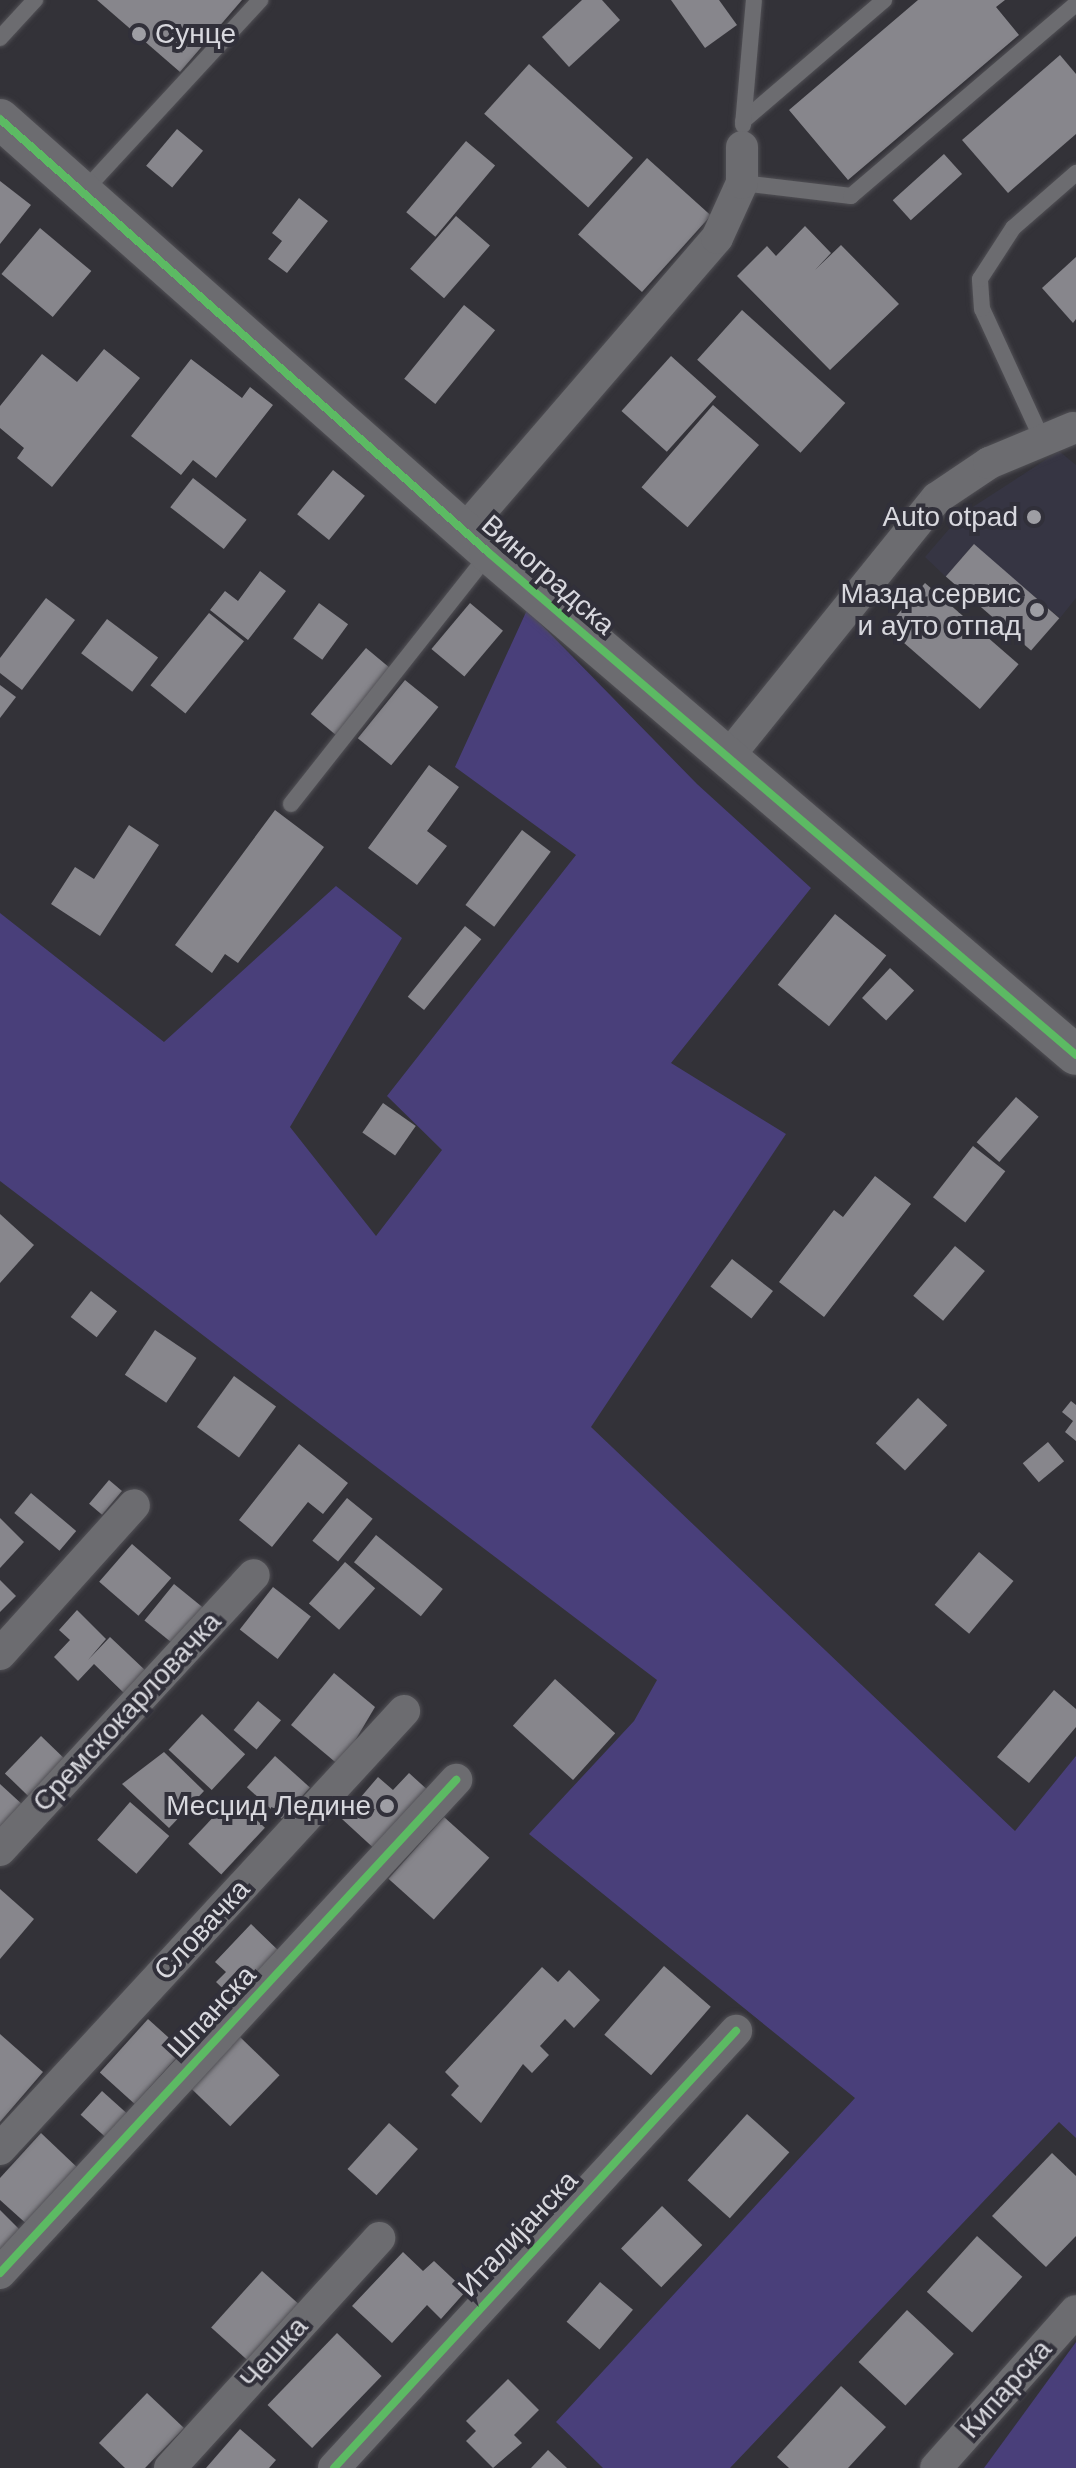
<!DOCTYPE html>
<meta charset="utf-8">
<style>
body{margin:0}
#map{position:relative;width:1076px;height:2468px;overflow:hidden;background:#333238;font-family:Arial,sans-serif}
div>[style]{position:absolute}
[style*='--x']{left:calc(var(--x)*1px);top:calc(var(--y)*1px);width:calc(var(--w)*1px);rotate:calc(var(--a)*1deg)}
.built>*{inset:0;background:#363543}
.green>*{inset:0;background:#493f7a}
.building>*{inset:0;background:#87868c;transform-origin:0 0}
.roads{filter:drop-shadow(0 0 2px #515055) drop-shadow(0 0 2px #515055)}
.service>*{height:16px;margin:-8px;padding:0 8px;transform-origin:8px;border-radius:8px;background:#6c6c70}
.minor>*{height:32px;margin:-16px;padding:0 16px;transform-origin:16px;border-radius:16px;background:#6c6c70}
.tertiary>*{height:40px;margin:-20px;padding:0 20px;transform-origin:20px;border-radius:20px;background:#6c6c70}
.cycleway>*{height:8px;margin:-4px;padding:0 4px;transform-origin:4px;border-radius:4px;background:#5cba63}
.dots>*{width:22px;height:22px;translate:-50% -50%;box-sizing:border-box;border:4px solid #31303a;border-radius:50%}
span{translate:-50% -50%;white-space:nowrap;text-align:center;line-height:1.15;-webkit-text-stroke:8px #31303a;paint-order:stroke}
.poi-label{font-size:28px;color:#d8d8de}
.left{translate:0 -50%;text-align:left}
.right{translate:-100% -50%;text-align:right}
.street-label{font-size:28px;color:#d8d8de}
</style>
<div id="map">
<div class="built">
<div style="clip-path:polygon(1059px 451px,1076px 465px,1076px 598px,1060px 618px,973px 545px,946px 577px,925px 557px,962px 514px)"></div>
</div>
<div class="green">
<div style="clip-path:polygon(527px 610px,697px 784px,811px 888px,671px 1063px,786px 1134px,591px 1427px,1015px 1831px,1076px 1756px,1076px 2138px,1059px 2122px,730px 2468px,603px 2468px,556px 2422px,855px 2098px,529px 1834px,634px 1721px,657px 1680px,0 1181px,0 913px,164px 1042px,336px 886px,402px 938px,290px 1127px,376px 1236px,442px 1150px,387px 1096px,576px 855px,455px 767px)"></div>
<div style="clip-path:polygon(1076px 2342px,1076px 2468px,984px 2468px)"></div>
</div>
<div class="building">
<div style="clip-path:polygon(97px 0,242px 0,180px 72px)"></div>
<div style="clip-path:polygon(582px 0,602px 0,620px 20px,569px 67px,542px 37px)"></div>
<div style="clip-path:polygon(671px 0,719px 0,737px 25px,705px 48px)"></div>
<div style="clip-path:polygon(918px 0,1005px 0,996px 7px,1019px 35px,848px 180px,789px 110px)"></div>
<div style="clip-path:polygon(1060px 55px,1076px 74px,1076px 134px,1008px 193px,962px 140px)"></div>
<div style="left:529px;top:64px;width:140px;height:67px;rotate:42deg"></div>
<div style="left:177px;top:129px;width:34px;height:48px;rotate:40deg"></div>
<div style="left:466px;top:141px;width:38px;height:93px;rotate:40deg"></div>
<div style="left:944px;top:154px;width:27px;height:69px;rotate:48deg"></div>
<div style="left:647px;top:158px;width:86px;height:103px;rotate:42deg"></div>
<div style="clip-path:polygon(0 181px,31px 205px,0 244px)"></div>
<div style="clip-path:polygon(299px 198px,328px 221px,287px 273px,268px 259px,282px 241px,272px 233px)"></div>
<div style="left:456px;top:216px;width:45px;height:70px;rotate:41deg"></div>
<div style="clip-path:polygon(805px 226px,831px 253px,815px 270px,841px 245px,899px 304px,830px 370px,737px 276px,767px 246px,776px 256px)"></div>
<div style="left:40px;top:228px;width:67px;height:60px;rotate:40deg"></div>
<div style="clip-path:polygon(1076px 257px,1076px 319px,1073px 323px,1042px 288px)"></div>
<div style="left:464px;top:305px;width:40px;height:95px;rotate:39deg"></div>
<div style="left:742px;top:310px;width:139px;height:67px;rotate:42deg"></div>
<div style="clip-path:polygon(104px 349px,140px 378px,52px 487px,17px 458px,24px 448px,0 428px,0 406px,42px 354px,77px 382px)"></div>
<div style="left:671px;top:356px;width:61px;height:74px;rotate:42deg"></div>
<div style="clip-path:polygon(191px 359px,242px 398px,250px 387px,273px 405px,216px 478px,193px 460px,181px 475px,131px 436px)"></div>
<div style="left:713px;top:405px;width:61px;height:109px;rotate:41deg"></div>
<div style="left:333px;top:470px;width:41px;height:57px;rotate:39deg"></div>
<div style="left:193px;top:478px;width:68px;height:37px;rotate:38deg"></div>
<div style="left:974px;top:544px;width:113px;height:43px;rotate:41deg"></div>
<div style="clip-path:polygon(260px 571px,286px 591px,248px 640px,210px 610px,225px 591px,238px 601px)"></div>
<div style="left:925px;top:583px;width:124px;height:59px;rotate:41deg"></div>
<div style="clip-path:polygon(46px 598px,75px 620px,22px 690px,0 673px,0 658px)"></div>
<div style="left:319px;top:603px;width:36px;height:44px;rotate:36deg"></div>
<div style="left:470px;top:603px;width:43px;height:60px;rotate:40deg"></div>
<div style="left:209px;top:613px;width:45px;height:93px;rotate:39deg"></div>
<div style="left:107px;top:619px;width:64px;height:43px;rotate:37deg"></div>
<div style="left:366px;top:648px;width:34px;height:86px;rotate:40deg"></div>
<div style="left:405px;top:680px;width:43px;height:75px;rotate:39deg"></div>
<div style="clip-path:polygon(0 685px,16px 697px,0 718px)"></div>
<div style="clip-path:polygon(429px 765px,459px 787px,427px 831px,447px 846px,417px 885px,368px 848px)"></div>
<div style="clip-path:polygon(275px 810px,324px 847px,238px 963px,225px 954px,212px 973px,175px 945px)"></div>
<div style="clip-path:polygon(129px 825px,159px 845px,100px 936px,51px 904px,75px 867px,94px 879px)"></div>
<div style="left:522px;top:830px;width:36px;height:94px;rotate:37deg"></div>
<div style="left:835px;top:914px;width:66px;height:91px;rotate:39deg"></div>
<div style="left:465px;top:926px;width:21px;height:91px;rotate:39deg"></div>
<div style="left:890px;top:968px;width:33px;height:41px;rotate:43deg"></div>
<div style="left:1016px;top:1097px;width:30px;height:60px;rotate:41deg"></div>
<div style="left:383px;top:1103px;width:40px;height:36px;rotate:35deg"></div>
<div style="left:973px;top:1146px;width:41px;height:65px;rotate:38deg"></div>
<div style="clip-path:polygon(875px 1176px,911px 1204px,824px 1317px,779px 1282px,834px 1210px,843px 1217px)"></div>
<div style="clip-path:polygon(0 1214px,34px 1245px,0 1283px)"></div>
<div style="left:955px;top:1246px;width:39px;height:65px;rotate:40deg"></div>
<div style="left:732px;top:1259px;width:52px;height:35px;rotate:38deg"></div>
<div style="left:91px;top:1291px;width:33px;height:33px;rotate:38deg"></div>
<div style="left:155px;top:1330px;width:50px;height:54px;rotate:34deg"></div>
<div style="left:234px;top:1376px;width:52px;height:63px;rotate:36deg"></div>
<div style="left:918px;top:1398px;width:40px;height:62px;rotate:43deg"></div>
<div style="clip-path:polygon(1071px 1401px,1076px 1405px,1076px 1441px,1065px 1432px,1073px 1421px,1062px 1412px)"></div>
<div style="left:1048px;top:1442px;width:25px;height:33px;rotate:50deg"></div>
<div style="clip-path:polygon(299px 1444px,348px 1483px,323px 1514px,308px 1502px,272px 1547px,239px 1520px)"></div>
<div style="left:109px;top:1480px;width:17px;height:31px;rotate:40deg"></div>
<div style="left:31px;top:1493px;width:59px;height:26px;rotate:40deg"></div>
<div style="left:347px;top:1498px;width:33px;height:55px;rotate:39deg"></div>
<div style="clip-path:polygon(0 1518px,24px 1542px,0 1568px)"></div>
<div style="left:376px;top:1535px;width:86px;height:35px;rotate:39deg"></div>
<div style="left:132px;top:1544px;width:52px;height:50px;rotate:41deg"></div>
<div style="left:979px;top:1552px;width:45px;height:69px;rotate:40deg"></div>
<div style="left:345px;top:1562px;width:40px;height:55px;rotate:41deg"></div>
<div style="clip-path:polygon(0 1580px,16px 1596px,0 1612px)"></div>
<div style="left:174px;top:1584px;width:38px;height:47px;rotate:39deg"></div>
<div style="left:273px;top:1587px;width:48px;height:54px;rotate:38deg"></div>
<div style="clip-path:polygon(77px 1610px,106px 1639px,88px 1660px,110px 1637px,146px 1671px,125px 1694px,94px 1664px,78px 1681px,54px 1657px,70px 1640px,59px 1630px)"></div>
<div style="clip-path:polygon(334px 1673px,375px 1707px,340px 1766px,291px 1725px)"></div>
<div style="left:555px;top:1679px;width:81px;height:63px;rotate:42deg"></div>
<div style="clip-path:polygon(1054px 1690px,1076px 1709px,1076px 1727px,1029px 1783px,997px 1757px)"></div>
<div style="left:258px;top:1701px;width:30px;height:38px;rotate:40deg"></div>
<div style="left:202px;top:1714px;width:59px;height:49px;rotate:43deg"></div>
<div style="left:41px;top:1736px;width:36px;height:52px;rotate:44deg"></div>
<div style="clip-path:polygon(164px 1752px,204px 1791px,169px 1828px,122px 1784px)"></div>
<div style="left:275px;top:1756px;width:47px;height:42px;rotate:42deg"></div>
<div style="clip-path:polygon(409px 1773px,431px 1793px,379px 1853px,342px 1819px,378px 1777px,393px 1790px)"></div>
<div style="clip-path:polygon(0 1784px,24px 1806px,0 1832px)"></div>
<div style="left:232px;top:1797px;width:45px;height:64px;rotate:43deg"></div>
<div style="left:130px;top:1802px;width:52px;height:50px;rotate:41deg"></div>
<div style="left:444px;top:1817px;width:61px;height:83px;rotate:42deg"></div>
<div style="clip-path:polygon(0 1889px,34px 1919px,0 1959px)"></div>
<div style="clip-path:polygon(251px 1924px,281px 1953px,236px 2001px,216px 1982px,226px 1972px,215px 1962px)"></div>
<div style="left:664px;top:1966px;width:62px;height:91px;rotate:41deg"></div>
<div style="clip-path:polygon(542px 1967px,558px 1982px,569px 1970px,600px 2000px,574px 2028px,565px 2019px,540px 2046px,549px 2055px,532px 2073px,523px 2064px,481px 2123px,451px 2095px,459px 2086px,445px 2072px)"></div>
<div style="left:148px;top:2019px;width:47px;height:72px;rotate:42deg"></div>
<div style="clip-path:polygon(0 2034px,43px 2072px,0 2122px)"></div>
<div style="left:240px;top:2037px;width:55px;height:71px;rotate:44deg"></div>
<div style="left:102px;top:2091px;width:36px;height:32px;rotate:42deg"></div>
<div style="left:747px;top:2114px;width:57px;height:89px;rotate:42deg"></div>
<div style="left:389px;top:2123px;width:39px;height:62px;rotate:42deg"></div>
<div style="clip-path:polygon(41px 2133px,81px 2171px,30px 2227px,0 2200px,0 2178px)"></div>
<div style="clip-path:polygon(1052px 2153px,1076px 2176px,1076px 2236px,1046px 2267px,992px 2216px)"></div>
<div style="left:662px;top:2206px;width:56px;height:59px;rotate:44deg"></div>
<div style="clip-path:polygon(0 2210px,21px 2231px,0 2252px)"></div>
<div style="left:977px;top:2236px;width:61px;height:75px;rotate:42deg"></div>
<div style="clip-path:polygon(403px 2252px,423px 2271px,434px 2261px,466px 2291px,441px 2319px,427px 2305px,392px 2343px,352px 2306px)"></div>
<div style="left:262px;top:2271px;width:52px;height:76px;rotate:42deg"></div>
<div style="left:600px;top:2282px;width:43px;height:52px;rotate:40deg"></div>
<div style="left:907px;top:2310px;width:64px;height:71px;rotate:43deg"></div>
<div style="left:337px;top:2333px;width:62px;height:100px;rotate:44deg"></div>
<div style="clip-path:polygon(508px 2379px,539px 2410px,514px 2435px,522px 2443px,493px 2468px,466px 2441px,476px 2431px,466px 2421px)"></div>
<div style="clip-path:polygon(841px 2386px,886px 2427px,848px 2468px,789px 2468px,777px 2457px)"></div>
<div style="clip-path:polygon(147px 2393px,184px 2428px,145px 2468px,125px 2468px,99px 2443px)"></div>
<div style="clip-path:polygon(240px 2429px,276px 2460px,269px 2468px,206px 2468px)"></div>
<div style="clip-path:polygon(548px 2450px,567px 2468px,531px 2468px)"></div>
</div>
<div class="roads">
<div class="service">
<div style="--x:0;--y:38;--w:52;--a:-47.4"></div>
<div style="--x:743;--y:121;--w:186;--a:-40.6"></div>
<div style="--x:743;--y:125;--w:125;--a:-85"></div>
<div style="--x:742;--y:183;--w:110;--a:6.8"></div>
<div style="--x:851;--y:196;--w:296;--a:-40.5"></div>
<div style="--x:84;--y:191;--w:260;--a:-47.3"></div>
<div style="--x:1041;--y:437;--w:141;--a:-114.7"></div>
<div style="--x:982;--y:309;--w:30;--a:-94"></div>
<div style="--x:980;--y:279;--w:61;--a:-57.1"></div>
<div style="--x:1013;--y:228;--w:84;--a:-41.1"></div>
<div style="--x:291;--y:804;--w:320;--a:-51.7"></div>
</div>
<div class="minor">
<div style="--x:464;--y:531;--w:387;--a:-49.2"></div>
<div style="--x:717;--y:238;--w:60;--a:-65.6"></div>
<div style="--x:742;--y:183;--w:36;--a:-90"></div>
<div style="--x:727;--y:758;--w:334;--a:-51.1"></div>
<div style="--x:937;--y:498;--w:63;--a:-33.9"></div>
<div style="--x:989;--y:463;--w:91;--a:-22.6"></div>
<div style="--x:0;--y:1654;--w:200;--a:-48"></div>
<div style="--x:0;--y:1850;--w:374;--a:-47.3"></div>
<div style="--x:0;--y:2149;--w:596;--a:-47.31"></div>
<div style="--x:0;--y:2273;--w:672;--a:-47.23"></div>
<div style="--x:170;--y:2468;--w:311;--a:-47.7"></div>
<div style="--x:334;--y:2468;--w:594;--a:-47.39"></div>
<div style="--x:936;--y:2468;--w:210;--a:-48.3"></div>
</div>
<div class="tertiary">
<div style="--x:0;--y:119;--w:654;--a:41.59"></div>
<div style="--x:489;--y:553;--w:772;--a:40.54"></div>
</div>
</div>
<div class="cycleway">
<div style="--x:0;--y:119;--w:654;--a:41.59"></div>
<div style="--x:489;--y:553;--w:772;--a:40.54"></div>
<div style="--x:0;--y:2273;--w:672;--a:-47.23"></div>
<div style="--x:334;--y:2468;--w:594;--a:-47.39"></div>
</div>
<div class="dots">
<div style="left:139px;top:34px;background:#9e9ea4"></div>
<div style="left:1034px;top:517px;background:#9e9ea4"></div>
<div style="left:1037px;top:610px;background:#9e9ea4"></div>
<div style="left:387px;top:1806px;background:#9e9ea4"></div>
</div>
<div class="poi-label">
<span class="left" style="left:155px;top:34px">Сунце</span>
<span class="right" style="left:1018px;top:517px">Auto otpad</span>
<span class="right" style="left:1021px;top:610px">Мазда сервис<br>и ауто отпад</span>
<span class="right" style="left:371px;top:1806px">Месџид Ледине</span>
</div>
<div class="street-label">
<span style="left:548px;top:575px;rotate:41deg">Виноградска</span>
<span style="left:127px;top:1712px;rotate:-47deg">Сремскокарловачка</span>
<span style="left:202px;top:1930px;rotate:-47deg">Словачка</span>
<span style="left:212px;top:2012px;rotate:-47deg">Шпанска</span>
<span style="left:518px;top:2234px;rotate:-47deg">Италијанска</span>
<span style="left:274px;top:2353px;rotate:-48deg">Чешка</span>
<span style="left:1006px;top:2389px;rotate:-48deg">Кипарска</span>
</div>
</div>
